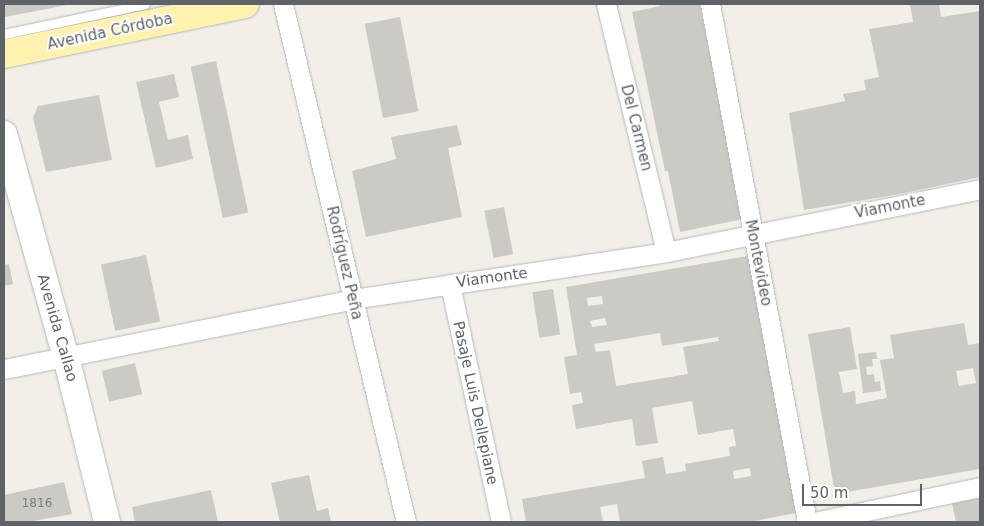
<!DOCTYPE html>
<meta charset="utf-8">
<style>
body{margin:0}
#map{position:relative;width:984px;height:526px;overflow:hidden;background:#f1efe8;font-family:"DejaVu Sans",sans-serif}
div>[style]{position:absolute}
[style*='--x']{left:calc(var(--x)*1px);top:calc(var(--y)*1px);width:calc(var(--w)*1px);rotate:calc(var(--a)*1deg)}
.building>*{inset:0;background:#cccac5;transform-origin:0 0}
.roads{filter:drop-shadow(0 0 1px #b5b8bc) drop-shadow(0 0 1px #b5b8bc)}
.lane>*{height:9px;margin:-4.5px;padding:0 4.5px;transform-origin:4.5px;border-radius:4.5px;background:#fff}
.street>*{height:19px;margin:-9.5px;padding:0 9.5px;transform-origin:9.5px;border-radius:9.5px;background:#fff}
.secondary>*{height:26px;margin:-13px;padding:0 13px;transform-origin:13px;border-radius:13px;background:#fff}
.primary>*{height:28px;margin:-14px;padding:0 14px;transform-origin:14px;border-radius:14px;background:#fff2af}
span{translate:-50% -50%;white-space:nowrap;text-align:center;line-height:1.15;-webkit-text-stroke:4px #fff;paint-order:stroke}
.number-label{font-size:12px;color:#7a7d7f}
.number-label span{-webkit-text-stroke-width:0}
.street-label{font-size:15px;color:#5f6368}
.frame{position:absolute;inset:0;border:5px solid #5f6368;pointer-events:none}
.scale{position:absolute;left:802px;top:484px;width:120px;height:22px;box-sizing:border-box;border:2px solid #5f6368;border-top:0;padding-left:6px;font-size:15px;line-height:18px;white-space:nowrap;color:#5f6368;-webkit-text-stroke:4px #fff;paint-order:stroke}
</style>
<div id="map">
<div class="building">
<div style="clip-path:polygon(4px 4px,67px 4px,67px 5px,5px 17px)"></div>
<div style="clip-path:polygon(660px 4px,700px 4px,743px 219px,680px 232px,668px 171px,665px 171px,632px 12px,660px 6px)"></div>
<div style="clip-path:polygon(910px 4px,939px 4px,941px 17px,980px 11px,980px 177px,900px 194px,804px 210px,789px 113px,845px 101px,843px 94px,866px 90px,864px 80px,879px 77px,869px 29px,913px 22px)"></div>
<div style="left:400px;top:17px;width:96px;height:36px;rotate:79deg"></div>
<div style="left:216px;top:61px;width:155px;height:26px;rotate:78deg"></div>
<div style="clip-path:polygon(174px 74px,179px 97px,159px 102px,168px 140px,188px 135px,193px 159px,156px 168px,136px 82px)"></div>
<div style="clip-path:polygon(99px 95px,112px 160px,46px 172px,33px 118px,38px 106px)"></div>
<div style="clip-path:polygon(457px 125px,462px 145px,448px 148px,462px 217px,366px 237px,352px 171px,396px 159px,391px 137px)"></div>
<div style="left:504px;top:207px;width:48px;height:20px;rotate:79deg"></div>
<div style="left:146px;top:255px;width:68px;height:46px;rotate:78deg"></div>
<div style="clip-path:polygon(evenodd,753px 255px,796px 513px,749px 522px,620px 522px,617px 504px,600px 507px,603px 522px,526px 522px,522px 499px,645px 478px,642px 461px,663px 457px,666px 474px,686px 471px,685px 464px,730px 456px,729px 447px,736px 446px,733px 429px,698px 435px,692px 401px,652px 408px,658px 443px,636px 446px,632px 419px,576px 429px,572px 405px,583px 403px,581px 392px,570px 394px,564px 357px,577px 355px,566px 287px,753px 255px,602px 296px,603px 304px,588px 306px,587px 298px,602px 296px,753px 255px,605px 318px,607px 325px,592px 327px,590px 321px,605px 318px,753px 255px,660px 333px,662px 346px,718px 337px,719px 341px,683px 347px,688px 374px,616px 386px,610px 350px,596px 352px,594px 344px,660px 333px,753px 255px,750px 468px,751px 476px,734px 479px,733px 471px,750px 468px)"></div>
<div style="clip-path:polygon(9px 264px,13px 284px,4px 286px,4px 265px)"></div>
<div style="left:553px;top:289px;width:46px;height:21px;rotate:81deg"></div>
<div style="clip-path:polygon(evenodd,964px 323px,968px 345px,980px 343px,980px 469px,835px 494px,808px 334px,850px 327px,857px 369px,839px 372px,843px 393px,855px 391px,856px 404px,887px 398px,880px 360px,894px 358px,890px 335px,964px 323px,973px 368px,976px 383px,959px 386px,956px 371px,973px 368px)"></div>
<div style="clip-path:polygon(876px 352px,877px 359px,872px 359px,873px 366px,866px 367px,867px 375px,874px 374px,875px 382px,880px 381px,881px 391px,863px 393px,858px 354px)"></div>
<div style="left:135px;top:363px;width:32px;height:34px;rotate:77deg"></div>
<div style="clip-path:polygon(309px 475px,317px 511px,328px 508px,331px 522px,280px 522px,271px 483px)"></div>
<div style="clip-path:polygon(64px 482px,72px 514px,28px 522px,4px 522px,4px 495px)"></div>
<div style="clip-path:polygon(211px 490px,218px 522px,135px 522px,132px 507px)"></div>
<div style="clip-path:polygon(980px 497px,980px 522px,956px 522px,952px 503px)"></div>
</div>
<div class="roads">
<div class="lane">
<div style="--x:4;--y:34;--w:144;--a:-12"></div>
</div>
<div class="street">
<div style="--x:283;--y:4;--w:532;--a:76.64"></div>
<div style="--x:606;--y:4;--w:255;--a:76.4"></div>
<div style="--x:710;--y:4;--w:527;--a:79.39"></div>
<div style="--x:450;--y:284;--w:243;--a:77.9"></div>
<div style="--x:4;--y:369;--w:356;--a:-11.3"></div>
<div style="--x:353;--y:299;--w:317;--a:-8.5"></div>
<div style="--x:666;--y:252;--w:320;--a:-11.3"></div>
<div style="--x:814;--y:522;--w:170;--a:-11.9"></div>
</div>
<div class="secondary">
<div style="--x:4;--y:134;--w:231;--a:74.5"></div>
<div style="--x:66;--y:357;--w:170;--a:76"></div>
</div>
<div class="primary">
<div style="--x:4;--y:54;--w:246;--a:-11.7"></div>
</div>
</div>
<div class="number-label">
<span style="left:37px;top:504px">1816</span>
</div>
<div class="street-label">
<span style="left:110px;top:32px;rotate:-12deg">Avenida Córdoba</span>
<span style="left:636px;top:128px;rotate:76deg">Del Carmen</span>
<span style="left:890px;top:207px;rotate:-11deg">Viamonte</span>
<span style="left:344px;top:263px;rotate:77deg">Rodríguez Peña</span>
<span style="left:758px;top:263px;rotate:79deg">Montevideo</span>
<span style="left:492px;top:278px;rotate:-8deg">Viamonte</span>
<span style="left:57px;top:328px;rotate:74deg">Avenida Callao</span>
<span style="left:475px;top:403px;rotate:78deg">Pasaje Luis Dellepiane</span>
</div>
<div class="frame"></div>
<div class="scale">50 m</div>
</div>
